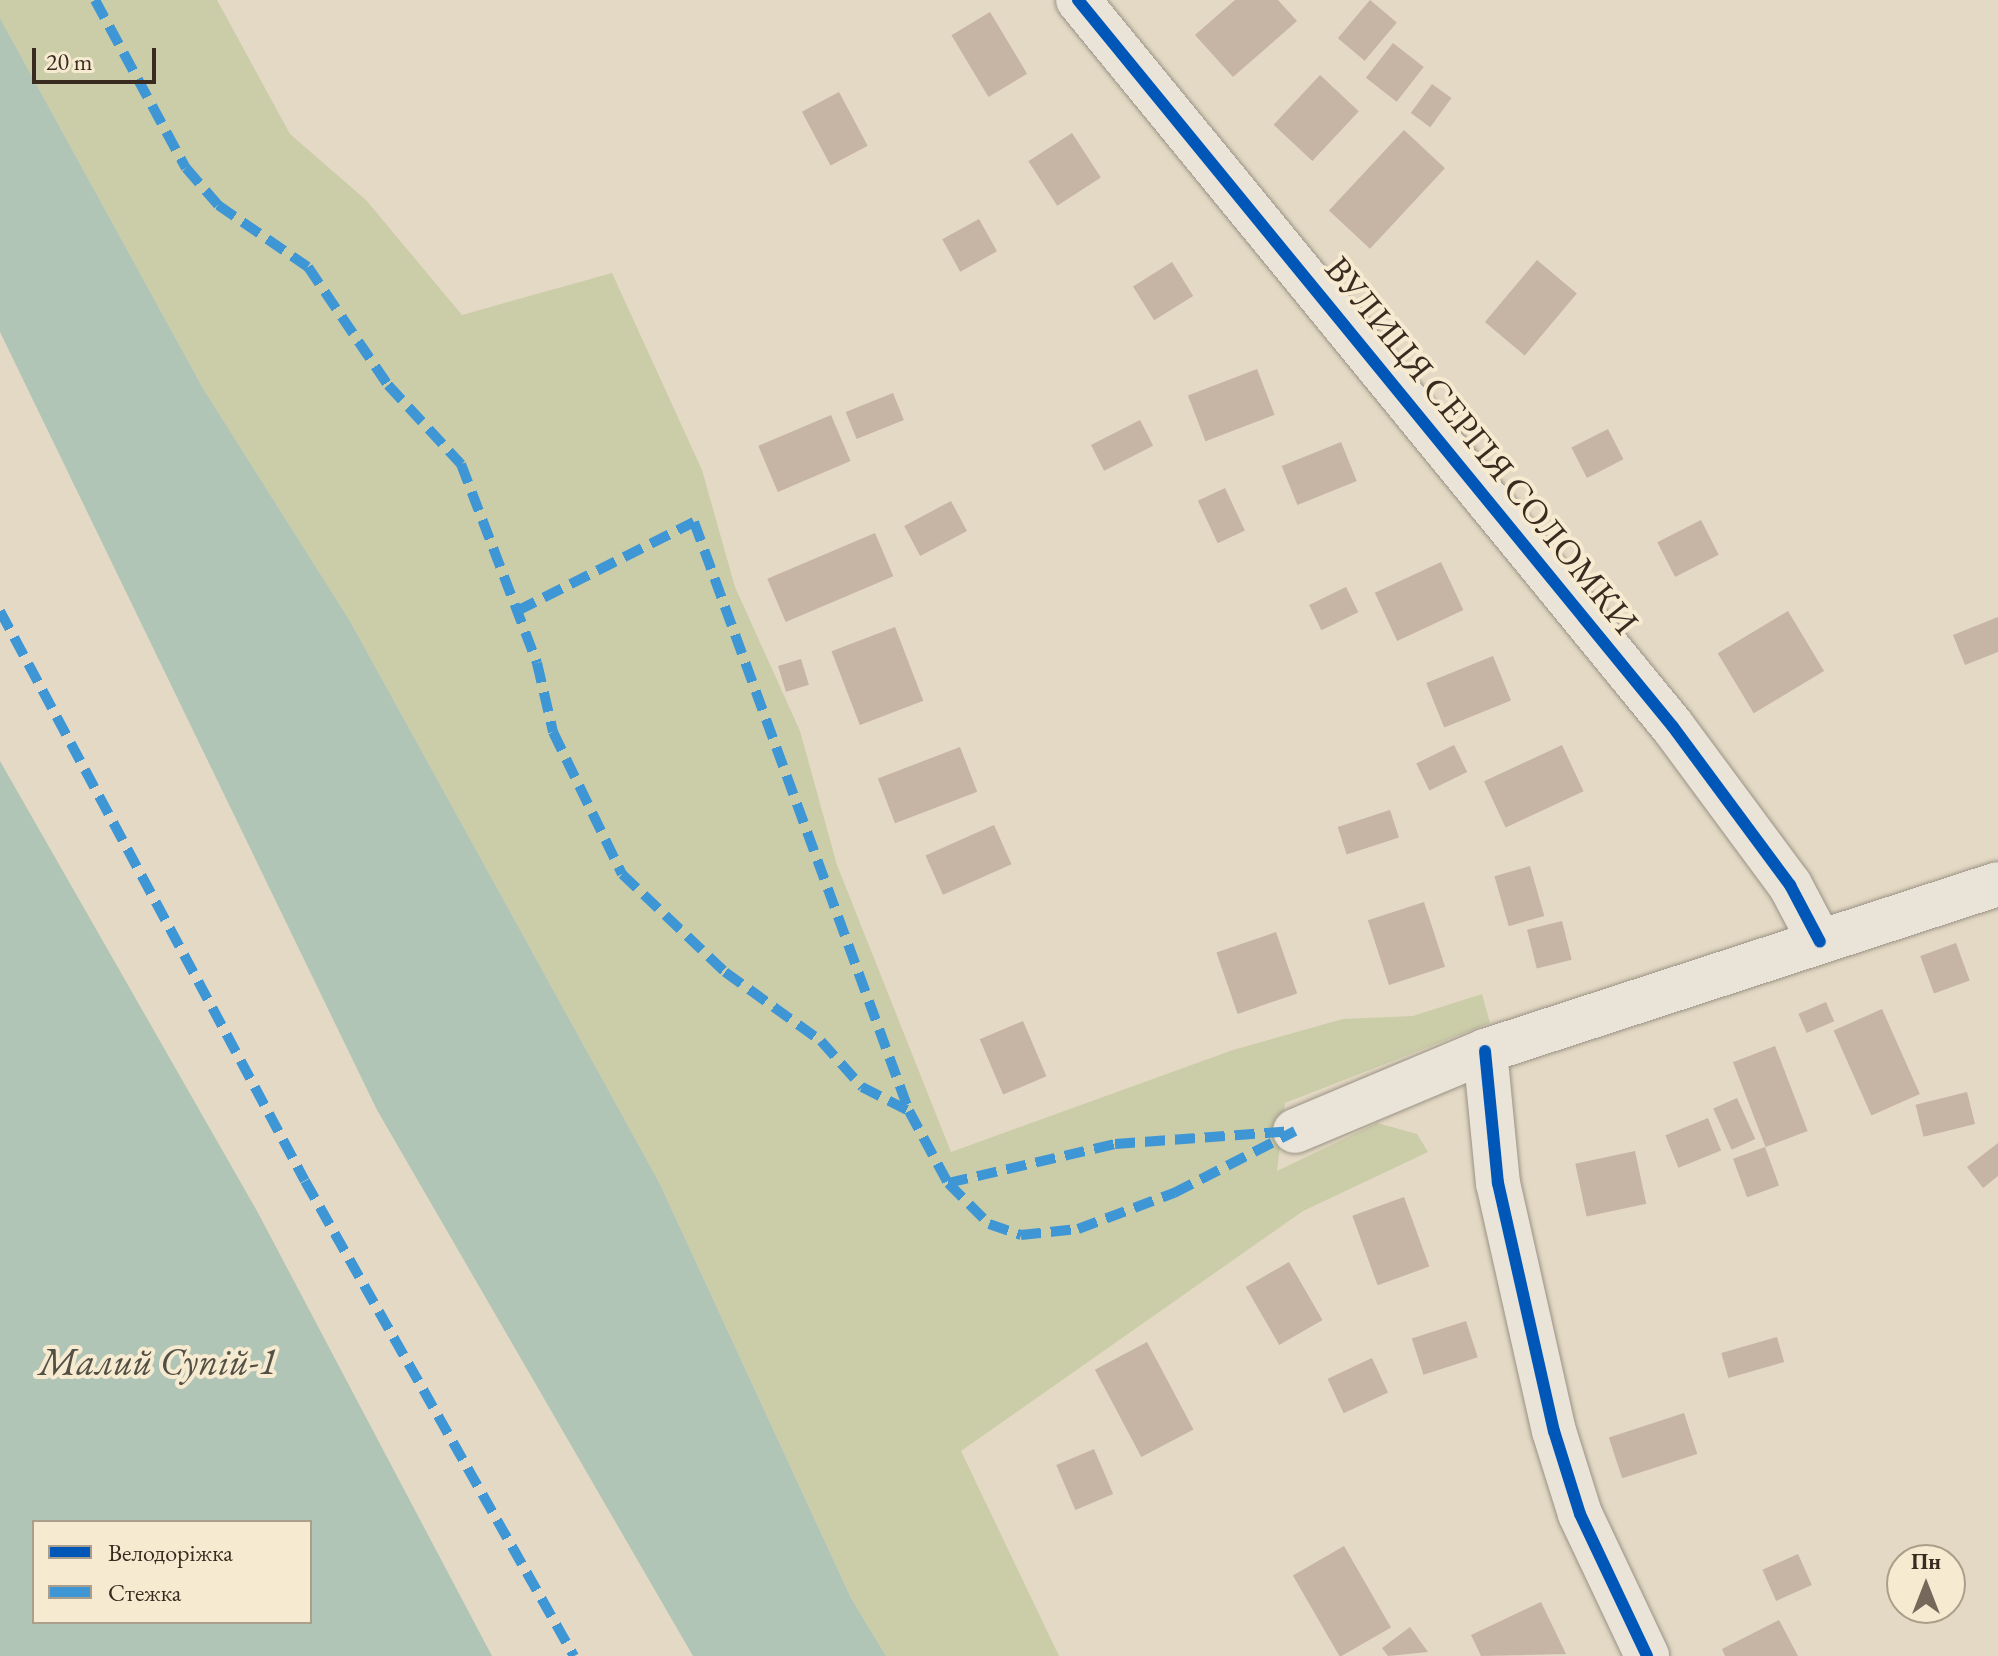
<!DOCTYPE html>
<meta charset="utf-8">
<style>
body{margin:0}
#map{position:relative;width:1998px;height:1656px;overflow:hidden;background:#e4d9c4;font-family:"EB Garamond",serif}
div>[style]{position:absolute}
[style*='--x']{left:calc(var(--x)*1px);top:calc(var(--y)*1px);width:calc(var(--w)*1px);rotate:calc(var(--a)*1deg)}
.green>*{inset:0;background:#cbcca8}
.water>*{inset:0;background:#b1c5b6}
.building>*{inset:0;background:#c6b4a5;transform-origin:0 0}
.roads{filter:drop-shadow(0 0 2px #9a9285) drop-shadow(0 0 2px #9a9285)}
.street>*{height:44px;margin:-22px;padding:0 22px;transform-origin:22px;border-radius:22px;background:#e9e3d8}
.quiet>*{height:10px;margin-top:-5px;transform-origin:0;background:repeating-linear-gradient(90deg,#3e96d5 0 20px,transparent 0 30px)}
.cycleway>*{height:12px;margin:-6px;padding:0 6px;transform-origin:6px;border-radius:6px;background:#0057b8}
span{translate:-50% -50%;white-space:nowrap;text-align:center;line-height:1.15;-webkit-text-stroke:8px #f6ead0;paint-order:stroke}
.street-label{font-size:36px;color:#3a2b21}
.water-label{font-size:38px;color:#524f45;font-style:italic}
.legend{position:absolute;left:32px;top:1520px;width:280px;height:104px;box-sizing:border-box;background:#f6ead0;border:2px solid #ab9e8a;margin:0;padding:10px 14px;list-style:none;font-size:24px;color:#3a2b21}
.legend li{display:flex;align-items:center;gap:16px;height:40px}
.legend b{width:40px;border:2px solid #ab9e8a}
.north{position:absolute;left:1886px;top:1544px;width:80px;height:80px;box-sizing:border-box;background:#f6ead0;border:2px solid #ab9e8a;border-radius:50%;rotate:0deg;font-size:22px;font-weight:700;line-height:32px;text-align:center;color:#3a2b21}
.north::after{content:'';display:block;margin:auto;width:28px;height:36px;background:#76685a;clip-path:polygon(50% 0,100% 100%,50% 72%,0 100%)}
.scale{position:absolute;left:32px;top:48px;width:124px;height:36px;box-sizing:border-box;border:4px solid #3a2b21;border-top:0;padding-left:10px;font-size:24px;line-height:28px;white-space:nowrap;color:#3a2b21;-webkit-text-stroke:6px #f6ead0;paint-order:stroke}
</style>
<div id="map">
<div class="green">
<div style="clip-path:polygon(0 0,217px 0,290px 134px,366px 200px,462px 315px,612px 273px,702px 470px,735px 587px,800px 731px,837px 865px,951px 1152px,1233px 1050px,1343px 1019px,1413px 1016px,1482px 994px,1490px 1023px,1285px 1103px,1277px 1171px,1377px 1123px,1417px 1134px,1428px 1152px,1303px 1211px,961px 1451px,1059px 1656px,886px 1656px,851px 1598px,659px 1182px,350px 621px,204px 390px,0 18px)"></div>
</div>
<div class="water">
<div style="clip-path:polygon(0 18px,204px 390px,350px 621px,659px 1182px,851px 1598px,886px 1656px,693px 1656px,377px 1110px,0 332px)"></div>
<div style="clip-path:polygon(evenodd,0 761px,257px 1211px,492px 1656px,0 1656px,0 761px,34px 1522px,310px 1522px,310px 1622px,34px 1622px,34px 1522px)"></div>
</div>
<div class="building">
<div style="clip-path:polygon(1235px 0,1278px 0,1297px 21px,1233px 77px,1195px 35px)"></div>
<div style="left:1370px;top:0;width:35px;height:50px;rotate:40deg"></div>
<div style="left:990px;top:12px;width:72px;height:45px;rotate:59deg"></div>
<div style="left:1393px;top:43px;width:39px;height:44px;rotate:38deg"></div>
<div style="left:1320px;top:75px;width:53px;height:68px;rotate:43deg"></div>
<div style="left:1432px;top:84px;width:24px;height:36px;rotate:36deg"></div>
<div style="left:839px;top:92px;width:61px;height:42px;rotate:62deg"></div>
<div style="left:1404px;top:130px;width:56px;height:110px;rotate:43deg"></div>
<div style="left:1072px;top:133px;width:53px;height:52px;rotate:57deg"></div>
<div style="left:979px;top:219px;width:37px;height:42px;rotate:61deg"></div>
<div style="left:1537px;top:260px;width:52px;height:81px;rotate:40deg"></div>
<div style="left:1172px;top:262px;width:40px;height:46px;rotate:58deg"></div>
<div style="left:1257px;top:369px;width:49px;height:74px;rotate:69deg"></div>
<div style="left:893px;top:393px;width:29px;height:51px;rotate:68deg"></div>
<div style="left:831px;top:415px;width:50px;height:79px;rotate:67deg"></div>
<div style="left:1140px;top:420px;width:29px;height:55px;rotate:63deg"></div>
<div style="left:1608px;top:429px;width:34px;height:41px;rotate:63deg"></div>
<div style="left:1341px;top:442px;width:42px;height:64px;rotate:68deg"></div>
<div style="left:1225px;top:488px;width:47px;height:30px;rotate:65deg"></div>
<div style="left:951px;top:501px;width:34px;height:53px;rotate:62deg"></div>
<div style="left:1701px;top:520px;width:39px;height:49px;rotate:63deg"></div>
<div style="left:875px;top:533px;width:47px;height:117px;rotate:67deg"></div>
<div style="left:1441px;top:562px;width:53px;height:73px;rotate:65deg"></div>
<div style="left:1346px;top:587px;width:28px;height:41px;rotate:64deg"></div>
<div style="left:1788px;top:611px;width:70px;height:82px;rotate:59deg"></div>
<div style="clip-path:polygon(1998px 617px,1998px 652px,1965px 665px,1953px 635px)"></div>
<div style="left:895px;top:627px;width:79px;height:68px;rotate:69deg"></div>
<div style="left:1493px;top:656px;width:48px;height:72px;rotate:68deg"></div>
<div style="left:801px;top:659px;width:27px;height:24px;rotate:73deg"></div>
<div style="left:1454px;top:745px;width:30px;height:42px;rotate:64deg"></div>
<div style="left:1562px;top:745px;width:51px;height:86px;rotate:65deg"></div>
<div style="left:960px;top:747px;width:48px;height:88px;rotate:69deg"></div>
<div style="left:1390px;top:810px;width:29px;height:55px;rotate:72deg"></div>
<div style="left:994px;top:825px;width:43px;height:75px;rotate:66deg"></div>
<div style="left:1530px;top:866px;width:52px;height:37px;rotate:74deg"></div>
<div style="left:1424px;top:902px;width:68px;height:59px;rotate:72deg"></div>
<div style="left:1562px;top:921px;width:40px;height:36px;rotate:76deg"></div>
<div style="left:1276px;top:932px;width:65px;height:63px;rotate:71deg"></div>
<div style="left:1956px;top:943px;width:40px;height:38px;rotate:70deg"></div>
<div style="left:1826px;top:1002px;width:21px;height:30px;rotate:67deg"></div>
<div style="left:1882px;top:1009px;width:93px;height:53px;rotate:66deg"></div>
<div style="left:1023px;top:1021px;width:60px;height:47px;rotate:67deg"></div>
<div style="left:1775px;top:1046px;width:91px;height:45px;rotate:69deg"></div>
<div style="left:1967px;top:1092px;width:33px;height:53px;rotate:76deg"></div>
<div style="left:1737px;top:1098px;width:45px;height:26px;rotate:66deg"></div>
<div style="left:1708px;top:1118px;width:35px;height:46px;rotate:68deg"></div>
<div style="clip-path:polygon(1998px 1143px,1998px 1176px,1983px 1188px,1967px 1167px)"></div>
<div style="left:1765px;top:1147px;width:41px;height:34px;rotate:70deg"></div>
<div style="left:1635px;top:1151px;width:54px;height:61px;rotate:78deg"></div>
<div style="left:1404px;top:1197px;width:74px;height:55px;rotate:70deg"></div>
<div style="left:1289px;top:1262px;width:67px;height:50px;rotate:60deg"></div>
<div style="left:1466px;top:1321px;width:38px;height:57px;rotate:72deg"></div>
<div style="left:1777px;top:1337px;width:26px;height:58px;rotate:74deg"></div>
<div style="left:1147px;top:1342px;width:99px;height:59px;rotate:62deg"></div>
<div style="left:1372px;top:1358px;width:38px;height:49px;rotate:65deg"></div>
<div style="left:1684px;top:1413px;width:43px;height:79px;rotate:72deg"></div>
<div style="left:1094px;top:1449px;width:49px;height:41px;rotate:67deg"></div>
<div style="left:1344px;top:1546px;width:94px;height:59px;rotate:60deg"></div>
<div style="left:1798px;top:1554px;width:34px;height:39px;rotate:66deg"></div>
<div style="clip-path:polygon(1541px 1602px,1566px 1654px,1481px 1656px,1471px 1635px)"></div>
<div style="clip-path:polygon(1779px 1620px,1798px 1656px,1725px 1656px,1722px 1649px)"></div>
<div style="clip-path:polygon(1410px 1627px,1428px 1652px,1388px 1656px,1382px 1648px)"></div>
</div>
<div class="roads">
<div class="street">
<div style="--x:1078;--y:0;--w:939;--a:50.7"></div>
<div style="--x:1673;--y:727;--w:197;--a:53.5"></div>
<div style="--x:1790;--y:885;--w:64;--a:62.2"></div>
<div style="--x:1485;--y:1051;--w:133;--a:84.4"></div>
<div style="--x:1498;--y:1183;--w:254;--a:77.3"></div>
<div style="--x:1554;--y:1431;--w:87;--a:72.6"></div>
<div style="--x:1580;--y:1514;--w:157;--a:64.7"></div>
<div style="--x:1295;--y:1131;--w:206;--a:-22.8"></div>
<div style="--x:1485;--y:1051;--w:539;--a:-18.03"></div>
</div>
</div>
<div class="quiet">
<div style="--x:95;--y:0;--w:191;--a:61.6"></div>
<div style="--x:186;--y:168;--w:49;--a:49.1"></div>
<div style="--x:218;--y:205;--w:109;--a:34.6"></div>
<div style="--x:308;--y:267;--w:143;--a:55.9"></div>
<div style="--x:388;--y:385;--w:108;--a:47.3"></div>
<div style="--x:461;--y:464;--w:213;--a:69.1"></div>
<div style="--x:537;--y:663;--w:71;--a:76.9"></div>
<div style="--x:553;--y:732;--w:158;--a:64.1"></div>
<div style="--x:622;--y:874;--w:142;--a:43.6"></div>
<div style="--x:725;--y:972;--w:118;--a:35.7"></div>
<div style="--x:821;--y:1041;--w:62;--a:48.3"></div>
<div style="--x:862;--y:1087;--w:53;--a:27.1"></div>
<div style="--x:0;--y:611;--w:646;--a:61.85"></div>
<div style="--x:305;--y:1181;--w:546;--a:60.48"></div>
<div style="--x:517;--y:611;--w:198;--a:-26.7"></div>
<div style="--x:694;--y:522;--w:627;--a:69.95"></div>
<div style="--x:909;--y:1111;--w:82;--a:61.6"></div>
<div style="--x:948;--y:1183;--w:58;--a:45"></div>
<div style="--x:989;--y:1224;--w:34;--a:19"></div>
<div style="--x:1021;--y:1235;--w:57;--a:-6"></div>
<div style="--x:1078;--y:1229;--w:103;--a:-20.6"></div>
<div style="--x:1174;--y:1193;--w:136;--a:-27.1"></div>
<div style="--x:948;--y:1183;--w:171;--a:-13.1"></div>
<div style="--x:1115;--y:1144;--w:179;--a:-4.2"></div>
</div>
<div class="cycleway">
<div style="--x:1078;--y:0;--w:939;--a:50.7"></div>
<div style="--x:1673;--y:727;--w:197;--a:53.5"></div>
<div style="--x:1790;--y:885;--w:64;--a:62.2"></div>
<div style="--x:1485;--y:1051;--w:133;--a:84.4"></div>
<div style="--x:1498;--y:1183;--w:254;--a:77.3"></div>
<div style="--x:1554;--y:1431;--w:87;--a:72.6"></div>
<div style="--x:1580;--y:1514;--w:157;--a:64.7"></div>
</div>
<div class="street-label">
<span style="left:1482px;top:445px;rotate:51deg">ВУЛИЦЯ СЕРГІЯ СОЛОМКИ</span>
</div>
<div class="water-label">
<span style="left:158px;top:1361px">Малий Супій-1</span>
</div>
<ul class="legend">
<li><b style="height:10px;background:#0057b8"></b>Велодоріжка</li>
<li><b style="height:10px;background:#3e96d5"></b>Стежка</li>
</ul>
<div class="north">Пн</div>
<div class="scale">20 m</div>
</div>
